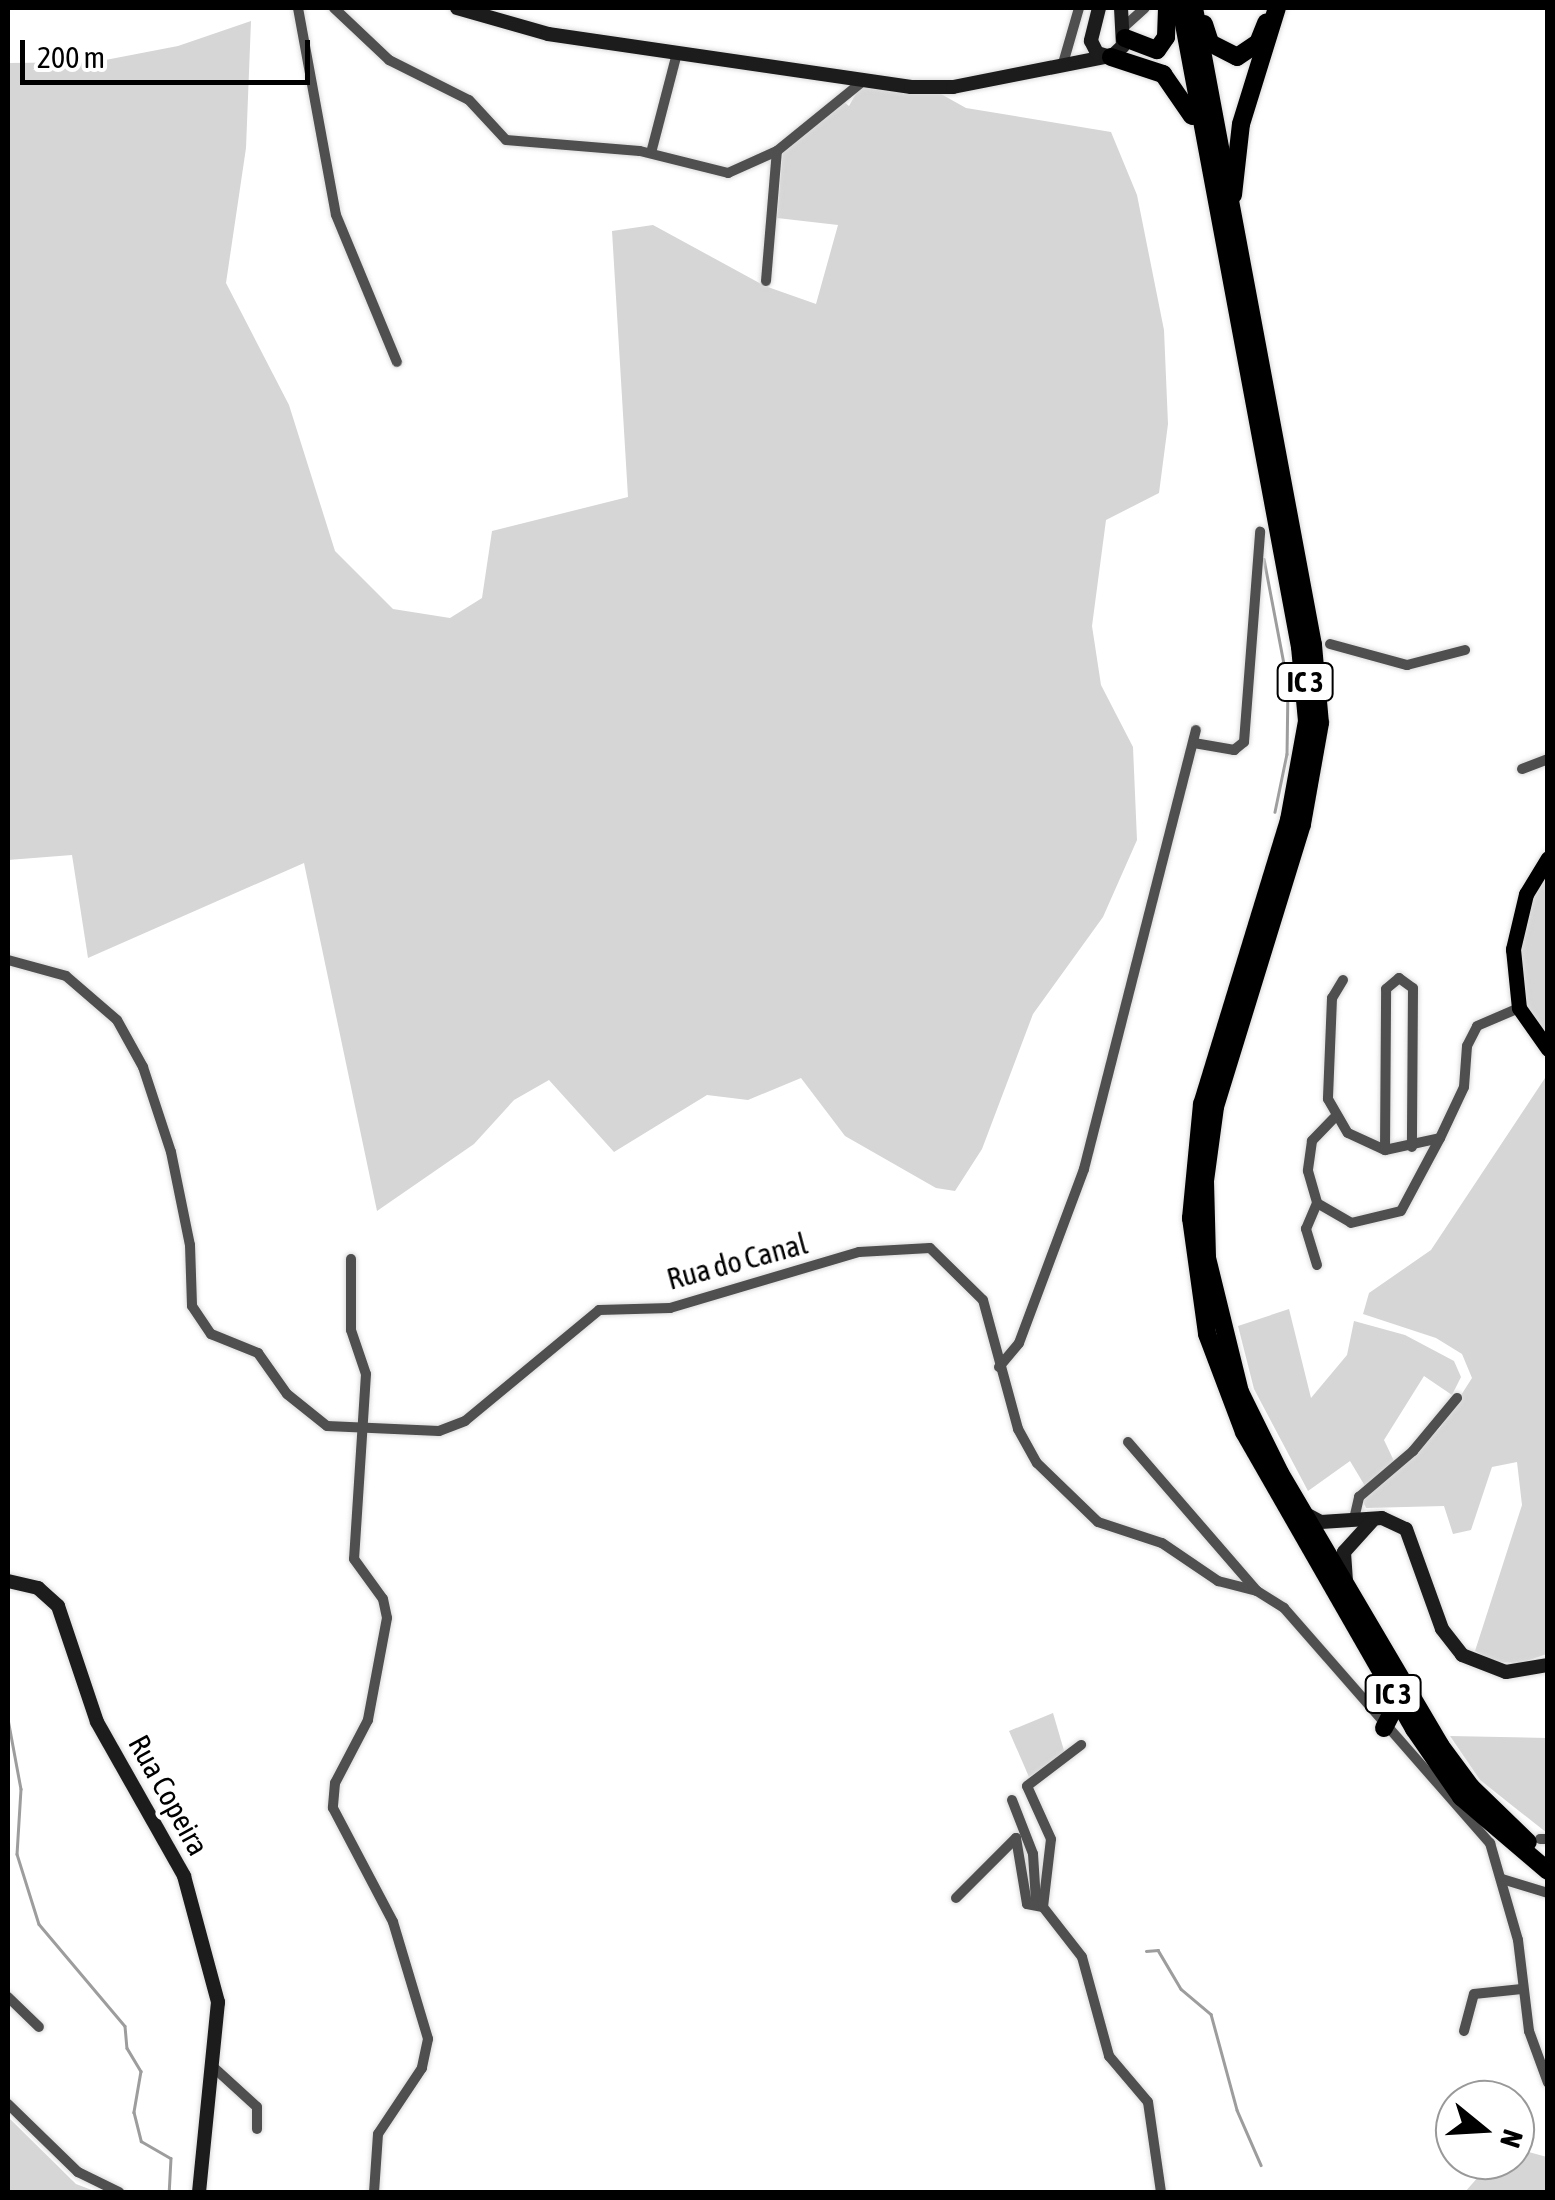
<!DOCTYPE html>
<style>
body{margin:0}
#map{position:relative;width:1555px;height:2200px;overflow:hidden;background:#fff;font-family:"Asap Condensed",sans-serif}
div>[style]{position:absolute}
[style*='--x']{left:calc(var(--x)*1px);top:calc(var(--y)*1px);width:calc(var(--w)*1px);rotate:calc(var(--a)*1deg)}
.green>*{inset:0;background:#d6d6d6}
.stream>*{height:2.5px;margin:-1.25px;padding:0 1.25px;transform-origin:1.25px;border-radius:1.25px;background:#9d9d9d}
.roads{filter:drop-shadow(0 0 2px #dbdbdb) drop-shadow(0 0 2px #dbdbdb)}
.street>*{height:10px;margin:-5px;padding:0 5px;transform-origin:5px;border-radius:5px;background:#4f4f4f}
.secondary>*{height:14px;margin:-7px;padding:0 7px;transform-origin:7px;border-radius:7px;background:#1c1c1c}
.primary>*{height:15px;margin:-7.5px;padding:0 7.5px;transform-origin:7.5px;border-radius:7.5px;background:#000}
.highway>*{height:18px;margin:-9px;padding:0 9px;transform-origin:9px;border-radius:9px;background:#000}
span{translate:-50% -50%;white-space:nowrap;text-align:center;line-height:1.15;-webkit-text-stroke:9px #fff;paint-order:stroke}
.shield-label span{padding:2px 8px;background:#fff;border:2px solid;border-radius:8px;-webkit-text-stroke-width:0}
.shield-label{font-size:28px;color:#000;font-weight:700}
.street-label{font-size:30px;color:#000}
.frame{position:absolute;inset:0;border:10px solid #000;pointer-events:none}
.north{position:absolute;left:1435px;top:2080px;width:100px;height:100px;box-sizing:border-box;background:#fff;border:2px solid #999;border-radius:50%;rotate:108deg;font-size:28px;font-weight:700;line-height:40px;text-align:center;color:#000}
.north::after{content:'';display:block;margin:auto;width:35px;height:45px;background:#000;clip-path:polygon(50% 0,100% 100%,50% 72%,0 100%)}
.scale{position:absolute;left:20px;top:40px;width:290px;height:45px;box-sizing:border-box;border:5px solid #000;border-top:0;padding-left:12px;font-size:30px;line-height:35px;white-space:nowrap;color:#000;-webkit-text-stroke:8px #fff;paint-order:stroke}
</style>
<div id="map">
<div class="green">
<div style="clip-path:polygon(251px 21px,246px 148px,226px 283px,289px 405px,335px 551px,393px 609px,450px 618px,482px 598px,492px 531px,628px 497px,612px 231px,653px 225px,765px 286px,816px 304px,838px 225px,777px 218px,783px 149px,843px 101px,849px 106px,863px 81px,932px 89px,966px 108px,1111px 132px,1137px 195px,1164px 330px,1168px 424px,1159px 493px,1106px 520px,1092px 626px,1101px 685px,1133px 747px,1137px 840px,1103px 917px,1033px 1014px,982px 1149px,955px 1191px,936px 1188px,845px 1136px,801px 1078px,748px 1100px,707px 1095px,614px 1152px,549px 1080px,514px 1100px,474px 1144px,377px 1211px,304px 863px,88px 958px,72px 855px,8px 860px,8px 63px,95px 62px,178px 46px)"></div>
<div style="clip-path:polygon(1547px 874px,1547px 1037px,1526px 1006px,1521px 949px,1533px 897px)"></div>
<div style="clip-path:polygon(1547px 1075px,1547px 1654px,1520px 1663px,1494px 1662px,1475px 1651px,1522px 1505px,1517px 1462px,1492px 1467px,1471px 1530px,1453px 1534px,1444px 1506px,1366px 1508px,1362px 1499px,1440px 1428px,1472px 1378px,1462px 1354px,1436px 1338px,1363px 1314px,1369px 1293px,1431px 1250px)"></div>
<div style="clip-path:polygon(1289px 1309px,1311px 1398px,1347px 1355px,1354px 1321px,1405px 1335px,1454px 1361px,1461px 1377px,1452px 1395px,1424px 1376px,1384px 1440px,1394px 1461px,1365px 1486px,1350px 1461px,1308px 1491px,1254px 1389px,1238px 1326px)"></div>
<div style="clip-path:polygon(1053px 1713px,1065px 1754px,1029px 1777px,1009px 1731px)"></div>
<div style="clip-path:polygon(1450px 1736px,1547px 1738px,1547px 1833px,1480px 1780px)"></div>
<div style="clip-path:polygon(8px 2117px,76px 2184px,97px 2192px,8px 2192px)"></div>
<div style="clip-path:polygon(1525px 2151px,1547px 2157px,1547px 2192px,1465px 2192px,1493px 2160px,1515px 2160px)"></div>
</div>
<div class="stream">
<div style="--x:1264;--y:559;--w:128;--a:79.2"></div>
<div style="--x:1288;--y:685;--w:69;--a:90.8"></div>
<div style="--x:1287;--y:754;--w:59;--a:101.7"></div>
<div style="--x:8;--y:1719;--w:71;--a:79.5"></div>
<div style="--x:21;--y:1789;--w:65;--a:93.5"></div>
<div style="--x:17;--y:1854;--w:73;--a:72.6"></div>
<div style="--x:39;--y:1924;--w:133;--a:49.9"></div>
<div style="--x:125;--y:2026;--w:22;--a:85"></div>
<div style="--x:127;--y:2048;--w:27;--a:59"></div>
<div style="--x:141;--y:2071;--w:42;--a:99.7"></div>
<div style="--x:134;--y:2112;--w:30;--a:76"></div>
<div style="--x:141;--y:2141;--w:34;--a:30"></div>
<div style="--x:171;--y:2158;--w:34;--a:93"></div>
<div style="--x:1146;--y:1951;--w:12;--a:-5"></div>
<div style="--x:1158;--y:1950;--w:45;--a:59.5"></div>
<div style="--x:1181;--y:1989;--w:39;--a:40"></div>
<div style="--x:1211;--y:2014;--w:99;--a:74.8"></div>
<div style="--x:1237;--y:2110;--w:60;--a:66.4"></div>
</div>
<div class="roads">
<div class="street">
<div style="--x:298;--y:8;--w:210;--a:79.6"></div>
<div style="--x:336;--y:215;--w:159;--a:67.5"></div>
<div style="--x:334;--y:8;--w:76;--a:43.4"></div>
<div style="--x:389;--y:60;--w:89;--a:26.6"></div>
<div style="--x:469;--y:100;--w:54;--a:47.2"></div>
<div style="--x:506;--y:140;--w:134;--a:4.7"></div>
<div style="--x:640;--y:151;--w:91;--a:14"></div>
<div style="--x:728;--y:173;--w:54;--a:-24.2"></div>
<div style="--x:777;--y:151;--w:111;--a:-39.1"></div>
<div style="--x:1126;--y:25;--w:25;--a:-42"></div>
<div style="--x:1062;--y:67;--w:61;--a:-73.9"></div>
<div style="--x:651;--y:153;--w:103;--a:-75.4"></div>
<div style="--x:766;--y:281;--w:130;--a:-85.2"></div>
<div style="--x:1330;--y:644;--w:80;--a:15.3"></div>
<div style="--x:1407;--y:665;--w:60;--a:-14.5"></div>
<div style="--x:1194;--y:743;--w:41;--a:9.9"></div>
<div style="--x:1234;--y:750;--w:13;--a:-39"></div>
<div style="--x:1244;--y:742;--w:211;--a:-85.6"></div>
<div style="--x:1522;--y:769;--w:28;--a:-21"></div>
<div style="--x:8;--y:960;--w:60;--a:15.4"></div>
<div style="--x:66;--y:976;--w:67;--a:40.8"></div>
<div style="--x:117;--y:1020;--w:54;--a:61"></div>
<div style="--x:143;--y:1067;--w:89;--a:71.8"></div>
<div style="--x:171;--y:1152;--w:95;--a:78.5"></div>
<div style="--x:190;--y:1245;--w:61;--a:88.1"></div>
<div style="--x:192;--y:1306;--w:34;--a:56"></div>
<div style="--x:211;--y:1334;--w:51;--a:22"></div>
<div style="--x:258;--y:1353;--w:50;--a:54.7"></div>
<div style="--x:287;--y:1394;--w:51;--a:38.7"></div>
<div style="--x:327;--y:1426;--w:112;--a:2.6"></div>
<div style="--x:439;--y:1431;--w:28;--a:-21"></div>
<div style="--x:465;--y:1421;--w:174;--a:-39.6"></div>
<div style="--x:599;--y:1310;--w:71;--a:-1.6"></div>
<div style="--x:670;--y:1308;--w:197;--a:-16.5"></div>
<div style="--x:859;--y:1252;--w:71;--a:-3.2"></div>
<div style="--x:930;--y:1248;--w:74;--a:44.5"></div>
<div style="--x:983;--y:1300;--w:134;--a:74.8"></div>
<div style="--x:1018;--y:1429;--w:39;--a:61"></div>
<div style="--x:1037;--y:1463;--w:85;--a:44"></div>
<div style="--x:1098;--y:1522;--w:67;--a:18.2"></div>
<div style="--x:1162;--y:1543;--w:68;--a:34.2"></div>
<div style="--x:1218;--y:1581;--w:40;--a:14.4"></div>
<div style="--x:1257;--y:1591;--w:32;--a:32"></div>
<div style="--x:1284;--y:1608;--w:313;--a:48.8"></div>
<div style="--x:1490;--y:1843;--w:101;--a:73.9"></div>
<div style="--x:1518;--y:1940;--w:92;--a:83.1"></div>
<div style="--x:1529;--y:2031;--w:55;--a:69.9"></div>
<div style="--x:1343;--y:980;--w:21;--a:121"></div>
<div style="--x:1332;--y:998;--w:101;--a:92.3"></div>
<div style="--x:1328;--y:1099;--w:39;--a:60"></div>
<div style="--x:1348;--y:1133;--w:41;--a:24.7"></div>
<div style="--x:1385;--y:1150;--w:56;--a:-12.3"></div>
<div style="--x:1440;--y:1138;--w:56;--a:-64.8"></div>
<div style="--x:1464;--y:1087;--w:41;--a:-85.8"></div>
<div style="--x:1467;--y:1046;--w:22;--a:-63"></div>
<div style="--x:1477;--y:1026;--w:46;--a:-23.2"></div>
<div style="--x:1334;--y:1118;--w:32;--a:134"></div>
<div style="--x:1312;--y:1141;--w:30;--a:98"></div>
<div style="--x:1308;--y:1171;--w:33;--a:74"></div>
<div style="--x:1317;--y:1203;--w:39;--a:30"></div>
<div style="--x:1351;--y:1223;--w:51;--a:-13.5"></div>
<div style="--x:1401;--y:1211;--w:83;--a:-61.9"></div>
<div style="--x:1385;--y:1150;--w:161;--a:-89.6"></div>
<div style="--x:1386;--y:989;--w:17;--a:-40"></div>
<div style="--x:1399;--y:978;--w:17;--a:36"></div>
<div style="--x:1413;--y:988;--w:159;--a:90.4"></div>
<div style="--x:351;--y:1259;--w:71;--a:90"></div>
<div style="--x:351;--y:1330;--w:46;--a:71.2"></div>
<div style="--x:366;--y:1374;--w:185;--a:93.7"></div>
<div style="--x:354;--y:1559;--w:49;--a:54.1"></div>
<div style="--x:383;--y:1599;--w:19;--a:78"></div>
<div style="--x:387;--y:1618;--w:104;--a:100.6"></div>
<div style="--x:368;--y:1720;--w:71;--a:117.6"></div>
<div style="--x:335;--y:1783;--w:25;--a:95"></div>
<div style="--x:333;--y:1808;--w:129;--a:62.2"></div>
<div style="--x:393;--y:1922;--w:122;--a:73.3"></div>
<div style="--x:428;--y:2039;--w:30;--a:102"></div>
<div style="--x:422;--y:2068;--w:79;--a:123.7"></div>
<div style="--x:378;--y:2134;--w:58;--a:93.9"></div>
<div style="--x:1317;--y:1265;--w:38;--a:-107"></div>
<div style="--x:1306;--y:1229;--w:28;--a:-67"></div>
<div style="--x:999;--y:1367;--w:31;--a:-50"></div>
<div style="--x:1019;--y:1343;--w:186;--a:-69.5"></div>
<div style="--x:1084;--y:1169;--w:453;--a:-75.7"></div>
<div style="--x:1128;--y:1442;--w:197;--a:49.1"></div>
<div style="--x:1354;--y:1519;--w:23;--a:-77"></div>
<div style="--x:1359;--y:1497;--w:71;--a:-40.4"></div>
<div style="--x:1413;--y:1451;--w:69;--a:-50.3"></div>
<div style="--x:1012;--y:1800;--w:58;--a:68.7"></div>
<div style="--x:1033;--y:1854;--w:48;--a:86.4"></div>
<div style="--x:1540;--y:1839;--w:8;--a:0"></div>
<div style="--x:1502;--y:1879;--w:48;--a:16.9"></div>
<div style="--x:956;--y:1898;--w:85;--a:-45"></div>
<div style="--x:1016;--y:1838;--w:67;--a:80.5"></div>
<div style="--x:1027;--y:1904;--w:16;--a:11"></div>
<div style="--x:1043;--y:1907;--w:63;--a:52"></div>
<div style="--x:1082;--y:1957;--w:103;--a:74.7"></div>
<div style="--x:1109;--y:2056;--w:60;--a:49.7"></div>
<div style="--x:1148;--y:2102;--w:91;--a:81.8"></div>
<div style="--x:1043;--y:1907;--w:68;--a:-83.3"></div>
<div style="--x:1051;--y:1839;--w:58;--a:-114.4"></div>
<div style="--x:1027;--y:1786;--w:68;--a:-37.2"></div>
<div style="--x:8;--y:1997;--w:43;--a:44.1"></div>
<div style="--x:1464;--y:2031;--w:38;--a:-75"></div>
<div style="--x:1474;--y:1994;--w:48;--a:-5.9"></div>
<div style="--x:211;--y:2065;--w:62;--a:42.4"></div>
<div style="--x:257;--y:2107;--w:22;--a:90"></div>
<div style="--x:8;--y:2104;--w:98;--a:44.2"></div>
<div style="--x:78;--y:2172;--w:46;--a:26"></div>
</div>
<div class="secondary">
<div style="--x:457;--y:8;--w:95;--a:15.9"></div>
<div style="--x:548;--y:34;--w:367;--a:8.3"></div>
<div style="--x:911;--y:87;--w:42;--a:0"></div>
<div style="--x:953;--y:87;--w:154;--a:-11.2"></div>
<div style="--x:1099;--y:8;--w:34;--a:104"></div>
<div style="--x:1091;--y:41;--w:13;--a:63"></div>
<div style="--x:1097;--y:53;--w:15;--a:16"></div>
<div style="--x:1111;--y:57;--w:16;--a:-43"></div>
<div style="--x:1123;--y:46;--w:38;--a:-93"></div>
<div style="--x:1302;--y:1512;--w:21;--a:28"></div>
<div style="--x:1321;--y:1522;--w:61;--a:-3.8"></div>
<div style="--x:1382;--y:1518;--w:26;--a:25"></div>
<div style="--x:1406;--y:1529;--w:106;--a:70.2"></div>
<div style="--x:1442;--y:1629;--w:33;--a:52"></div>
<div style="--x:1462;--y:1655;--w:47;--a:21.1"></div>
<div style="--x:1506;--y:1672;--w:43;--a:-9.5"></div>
<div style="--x:8;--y:1581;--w:31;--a:13"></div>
<div style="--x:38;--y:1588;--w:27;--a:42"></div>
<div style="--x:58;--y:1606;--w:122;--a:71.4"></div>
<div style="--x:97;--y:1722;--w:177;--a:60.5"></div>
<div style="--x:184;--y:1876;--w:131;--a:74.9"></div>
<div style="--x:218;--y:2002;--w:191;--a:95.7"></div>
<div style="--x:1346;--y:1581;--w:29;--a:-94"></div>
<div style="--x:1344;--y:1552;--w:43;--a:-47.8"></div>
</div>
<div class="primary">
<div style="--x:1548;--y:858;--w:42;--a:121.4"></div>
<div style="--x:1526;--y:894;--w:57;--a:103.3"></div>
<div style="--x:1513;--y:949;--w:59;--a:84.2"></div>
<div style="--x:1519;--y:1008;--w:50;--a:54.7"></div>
</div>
<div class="highway">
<div style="--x:1181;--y:8;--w:650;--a:79.45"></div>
<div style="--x:1300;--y:647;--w:74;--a:84.6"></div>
<div style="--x:1307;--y:721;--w:101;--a:100.3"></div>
<div style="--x:1289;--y:820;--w:297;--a:107"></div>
<div style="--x:1202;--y:1104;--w:115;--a:95.5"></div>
<div style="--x:1191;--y:1218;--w:117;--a:82.1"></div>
<div style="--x:1207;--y:1334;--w:105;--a:69.3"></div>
<div style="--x:1244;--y:1432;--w:342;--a:60.2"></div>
<div style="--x:1414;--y:1729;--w:83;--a:55.3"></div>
<div style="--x:1461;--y:1797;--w:114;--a:40.4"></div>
<div style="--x:1194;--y:8;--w:648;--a:79.42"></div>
<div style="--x:1313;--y:645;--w:78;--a:84.9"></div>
<div style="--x:1320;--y:723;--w:103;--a:100.1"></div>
<div style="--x:1302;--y:824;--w:296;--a:107.1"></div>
<div style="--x:1215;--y:1107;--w:75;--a:97.7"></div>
<div style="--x:1205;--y:1181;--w:77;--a:88.5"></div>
<div style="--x:1207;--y:1258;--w:138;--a:76.2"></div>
<div style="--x:1240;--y:1392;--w:90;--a:63.7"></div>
<div style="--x:1280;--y:1473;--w:316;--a:59.5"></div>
<div style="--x:1440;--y:1745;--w:52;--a:53.6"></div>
<div style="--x:1471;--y:1787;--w:79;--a:44"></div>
<div style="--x:1204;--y:24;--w:20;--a:72"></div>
<div style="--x:1210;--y:43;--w:30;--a:27"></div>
<div style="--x:1237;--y:57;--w:25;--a:-34"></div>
<div style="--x:1258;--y:43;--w:22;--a:-68"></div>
<div style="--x:1125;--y:38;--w:34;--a:21"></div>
<div style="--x:1157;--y:50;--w:16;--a:-55"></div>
<div style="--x:1166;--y:37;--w:29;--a:-88"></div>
<div style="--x:1111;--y:57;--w:55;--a:18.1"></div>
<div style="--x:1163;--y:74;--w:51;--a:55.4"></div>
<div style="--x:1233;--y:195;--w:71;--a:-83.6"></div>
<div style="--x:1241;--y:124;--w:121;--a:-72.8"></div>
<div style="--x:1384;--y:1728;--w:30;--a:-63"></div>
</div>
</div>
<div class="shield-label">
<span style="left:1305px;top:682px">IC 3</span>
<span style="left:1393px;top:1694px">IC 3</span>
</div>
<div class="street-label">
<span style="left:737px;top:1261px;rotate:-15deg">Rua do Canal</span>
<span style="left:169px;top:1795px;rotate:61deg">Rua Copeira</span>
</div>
<div class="frame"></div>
<div class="north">N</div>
<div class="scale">200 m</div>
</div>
